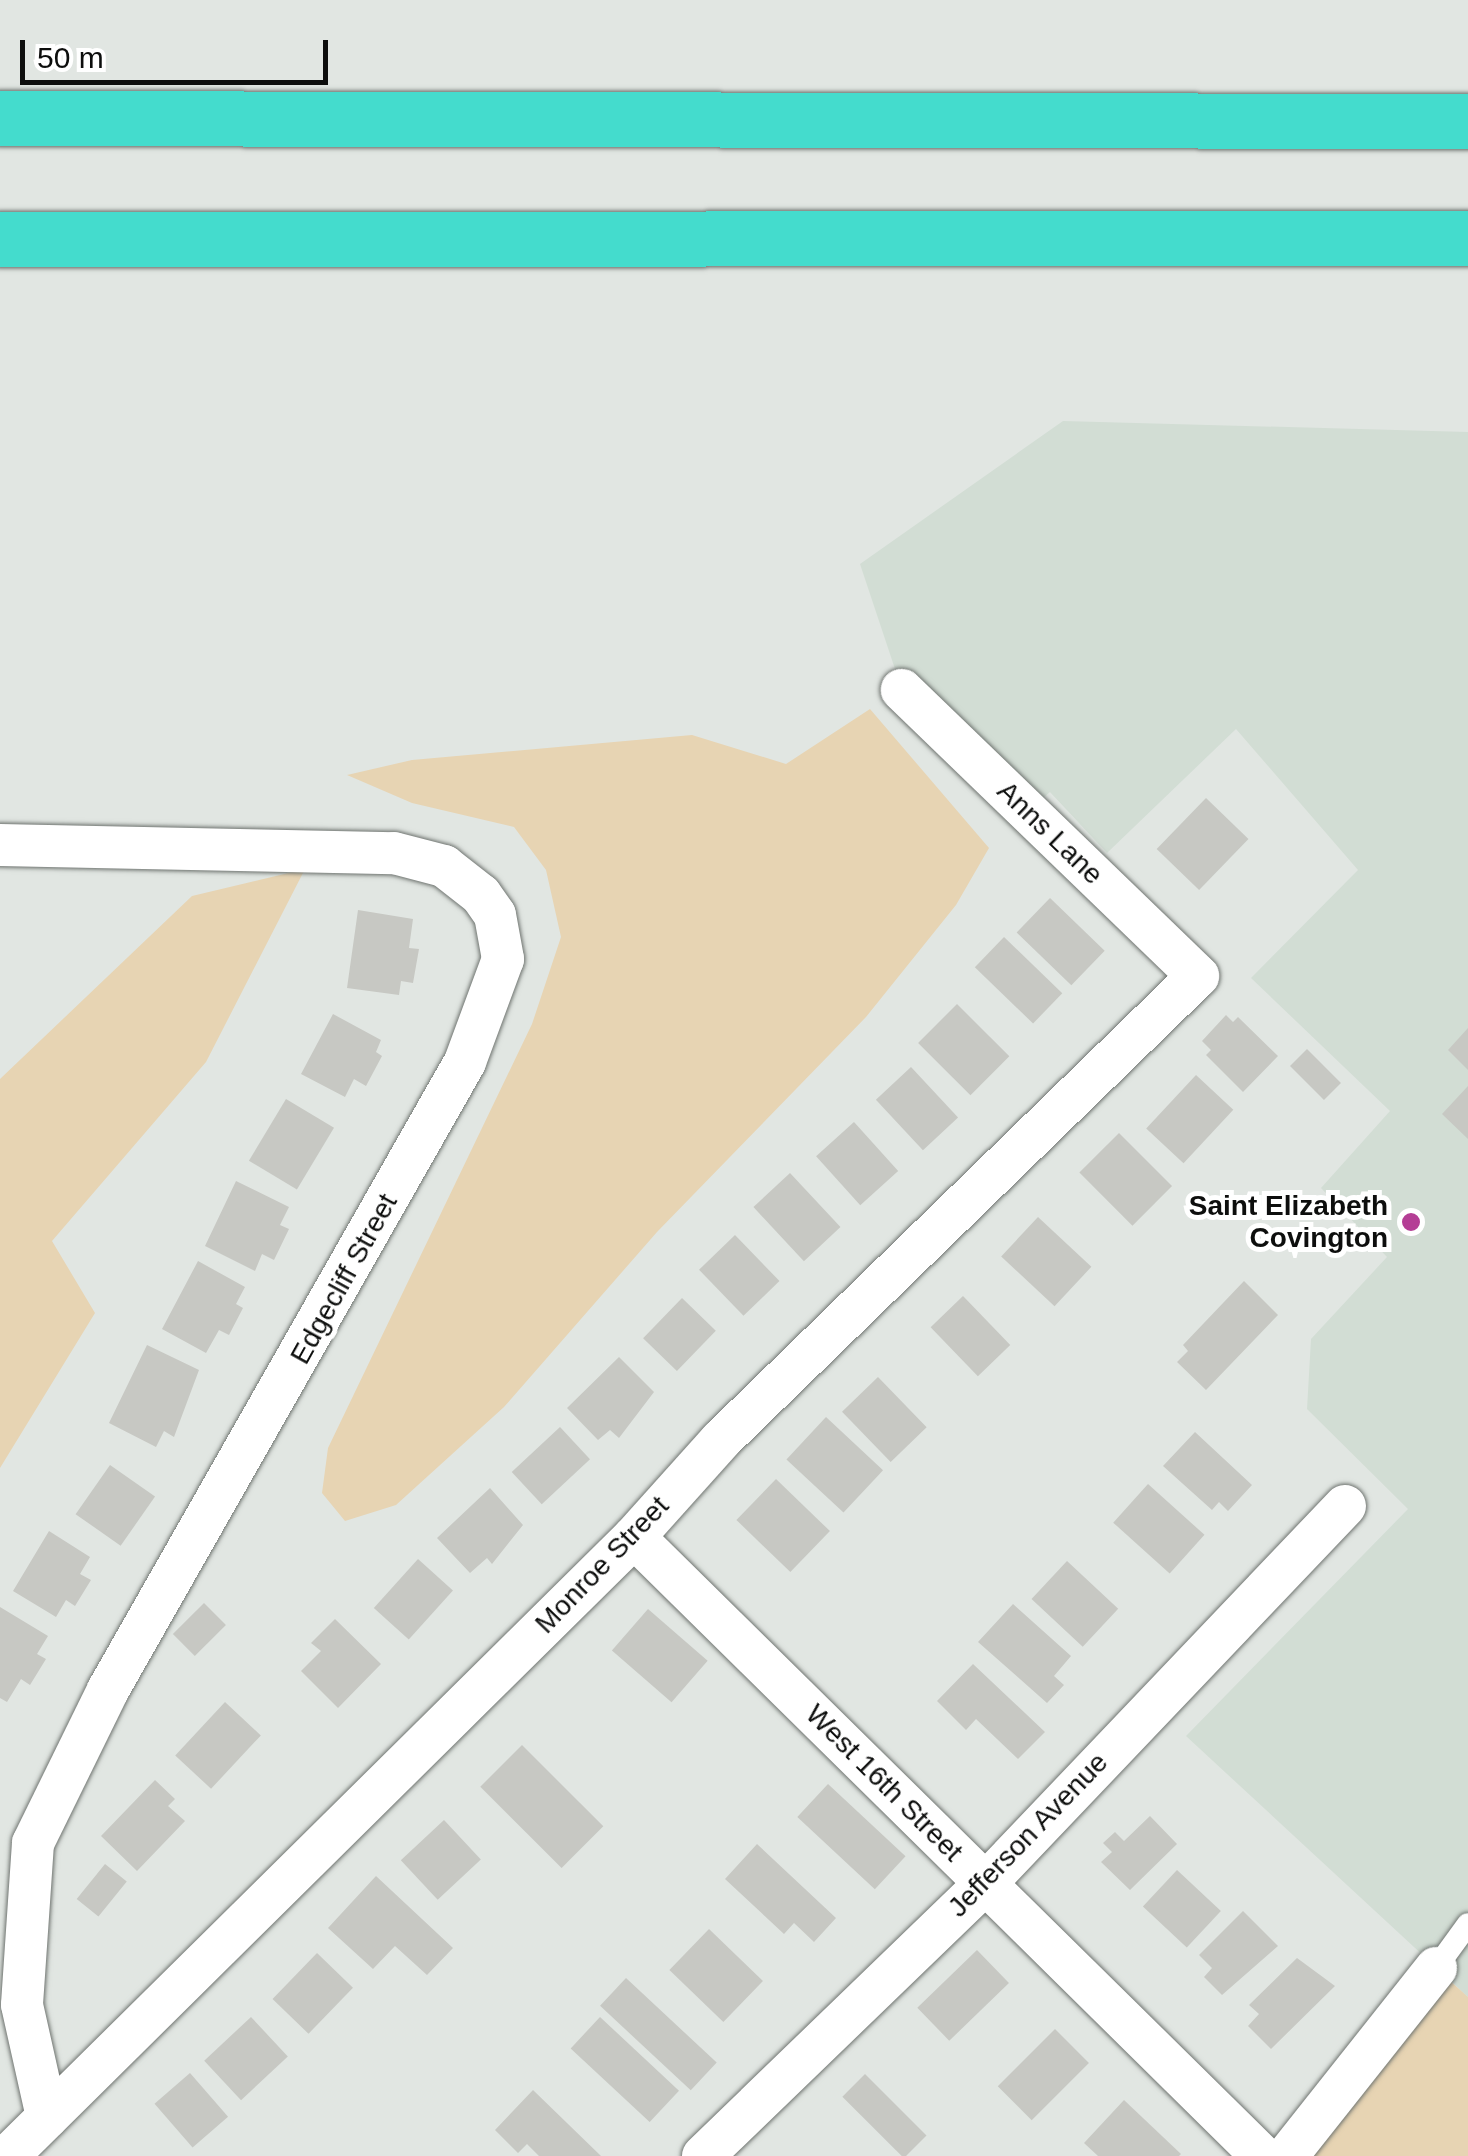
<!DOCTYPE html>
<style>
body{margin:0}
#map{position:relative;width:1468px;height:2156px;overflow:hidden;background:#e1e6e2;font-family:Helvetica,sans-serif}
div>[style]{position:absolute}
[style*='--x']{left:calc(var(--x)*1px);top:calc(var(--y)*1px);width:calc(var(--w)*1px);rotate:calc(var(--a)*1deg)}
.built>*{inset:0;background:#d2ddd4}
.green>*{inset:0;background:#e7d4b3}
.building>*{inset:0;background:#c7c8c3;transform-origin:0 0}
.roads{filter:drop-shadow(0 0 2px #6f7470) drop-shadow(0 0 2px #6f7470)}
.lane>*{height:22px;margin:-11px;padding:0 11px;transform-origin:11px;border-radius:11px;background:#fff}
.street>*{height:42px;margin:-21px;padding:0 21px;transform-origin:21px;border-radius:21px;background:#fff}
.highway>*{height:55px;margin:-27.5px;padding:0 27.5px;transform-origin:27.5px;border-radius:27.5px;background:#44dccd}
.dots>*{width:28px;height:28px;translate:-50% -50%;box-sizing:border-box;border:5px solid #fff;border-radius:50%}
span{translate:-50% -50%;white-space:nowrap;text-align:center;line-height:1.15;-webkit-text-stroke:10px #fff;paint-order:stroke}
.street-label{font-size:28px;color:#0d0e0d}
.poi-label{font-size:28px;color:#0d0e0d;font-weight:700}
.right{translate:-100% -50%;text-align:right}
.scale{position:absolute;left:20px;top:40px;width:308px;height:45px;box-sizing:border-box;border:5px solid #0d0e0d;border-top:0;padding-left:12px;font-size:30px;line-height:35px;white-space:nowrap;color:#0d0e0d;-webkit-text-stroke:8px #fff;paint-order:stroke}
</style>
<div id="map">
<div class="built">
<div style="clip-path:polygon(1063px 421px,1468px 432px,1468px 1997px,1186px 1736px,1408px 1509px,1307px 1409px,1311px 1339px,1387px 1257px,1321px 1188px,1390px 1111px,1251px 978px,1358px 870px,1236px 729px,1107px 853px,1050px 792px,1027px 812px,902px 690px,860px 564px)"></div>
</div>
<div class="green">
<div style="clip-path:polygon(870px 709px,989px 848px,956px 905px,866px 1017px,657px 1232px,504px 1407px,396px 1505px,345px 1521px,322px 1493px,328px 1448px,532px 1024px,561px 937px,546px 870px,514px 827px,412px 803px,347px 775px,412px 760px,692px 735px,786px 764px)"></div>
<div style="clip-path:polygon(305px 869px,206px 1062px,52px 1241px,95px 1313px,0 1468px,0 1079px,192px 896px)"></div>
<div style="clip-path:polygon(1436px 1968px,1468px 1997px,1468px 2156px,1287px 2156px)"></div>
</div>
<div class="building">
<div style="left:1206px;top:798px;width:59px;height:71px;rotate:44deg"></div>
<div style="left:1050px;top:898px;width:76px;height:48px;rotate:44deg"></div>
<div style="clip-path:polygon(358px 910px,413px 919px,409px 948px,419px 949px,413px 983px,401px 981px,399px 995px,347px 988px)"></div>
<div style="left:1004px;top:937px;width:81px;height:42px;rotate:44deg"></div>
<div style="left:957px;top:1004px;width:74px;height:55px;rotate:45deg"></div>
<div style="clip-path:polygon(333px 1014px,381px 1040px,376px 1052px,382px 1056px,366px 1086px,354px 1079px,345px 1097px,301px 1074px)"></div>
<div style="clip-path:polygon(1226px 1015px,1233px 1022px,1238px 1017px,1278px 1056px,1243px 1092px,1206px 1055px,1211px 1050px,1202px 1041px)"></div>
<div style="clip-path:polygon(1468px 1028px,1468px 1070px,1448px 1050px)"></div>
<div style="left:1307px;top:1049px;width:48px;height:24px;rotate:45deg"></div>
<div style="left:911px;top:1067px;width:69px;height:48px;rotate:47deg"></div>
<div style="left:1196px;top:1075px;width:51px;height:73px;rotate:43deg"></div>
<div style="clip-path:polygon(1468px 1086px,1468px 1139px,1442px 1114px)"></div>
<div style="left:286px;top:1099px;width:56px;height:72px;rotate:31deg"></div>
<div style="left:854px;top:1122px;width:66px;height:51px;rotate:48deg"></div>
<div style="left:1119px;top:1133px;width:75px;height:56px;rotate:45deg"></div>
<div style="left:790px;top:1173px;width:74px;height:50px;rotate:47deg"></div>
<div style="clip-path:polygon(236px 1181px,289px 1207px,280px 1225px,289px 1229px,274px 1260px,262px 1254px,255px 1271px,205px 1246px)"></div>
<div style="left:1038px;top:1217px;width:73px;height:54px;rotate:43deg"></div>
<div style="left:735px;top:1235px;width:64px;height:50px;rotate:46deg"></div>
<div style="clip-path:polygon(198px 1261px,245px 1287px,236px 1304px,243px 1308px,229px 1335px,219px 1330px,206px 1353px,162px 1329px)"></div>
<div style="clip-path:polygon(1244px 1281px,1278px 1315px,1206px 1390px,1177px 1362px,1188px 1351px,1183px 1345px)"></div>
<div style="left:963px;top:1296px;width:68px;height:45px;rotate:46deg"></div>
<div style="left:682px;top:1298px;width:47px;height:56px;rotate:44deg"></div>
<div style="clip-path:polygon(147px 1345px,199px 1370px,174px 1437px,164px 1431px,156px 1447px,109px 1423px)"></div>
<div style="clip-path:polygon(619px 1357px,654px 1392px,619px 1438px,610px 1430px,598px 1440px,567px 1408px)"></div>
<div style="left:878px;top:1377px;width:70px;height:50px;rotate:46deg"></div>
<div style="left:826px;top:1417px;width:78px;height:58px;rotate:43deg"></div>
<div style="left:560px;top:1427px;width:44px;height:66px;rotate:47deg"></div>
<div style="clip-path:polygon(1195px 1432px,1252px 1485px,1228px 1511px,1219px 1502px,1212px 1510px,1163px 1466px)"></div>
<div style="left:110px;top:1465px;width:55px;height:60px;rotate:35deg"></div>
<div style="left:776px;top:1479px;width:75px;height:57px;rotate:44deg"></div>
<div style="left:1148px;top:1484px;width:76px;height:52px;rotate:42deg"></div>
<div style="clip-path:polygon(490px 1488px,523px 1525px,492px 1564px,487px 1558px,470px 1573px,437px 1538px)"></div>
<div style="clip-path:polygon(49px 1531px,90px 1557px,80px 1574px,91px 1580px,75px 1606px,66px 1600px,56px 1617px,13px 1591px)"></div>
<div style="left:418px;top:1559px;width:47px;height:66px;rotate:42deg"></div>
<div style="left:1067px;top:1561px;width:70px;height:52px;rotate:43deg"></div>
<div style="left:204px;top:1603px;width:31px;height:44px;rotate:45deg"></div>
<div style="clip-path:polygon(1013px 1604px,1071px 1656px,1054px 1676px,1064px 1685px,1047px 1703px,978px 1642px)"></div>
<div style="clip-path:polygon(0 1607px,48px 1636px,37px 1654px,46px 1659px,30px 1685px,21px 1679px,7px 1702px,0 1698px)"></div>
<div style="left:648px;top:1609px;width:79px;height:55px;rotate:41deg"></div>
<div style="clip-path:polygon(335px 1619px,381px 1664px,338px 1708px,301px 1671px,321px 1651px,311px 1643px)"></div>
<div style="clip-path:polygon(973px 1664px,1045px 1732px,1018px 1759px,976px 1719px,966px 1730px,937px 1701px)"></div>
<div style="left:225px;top:1702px;width:49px;height:73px;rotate:43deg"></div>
<div style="left:522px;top:1745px;width:115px;height:59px;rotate:45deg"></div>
<div style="clip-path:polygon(155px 1780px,175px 1799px,168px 1806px,185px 1821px,137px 1871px,101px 1836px)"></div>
<div style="left:828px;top:1784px;width:106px;height:45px;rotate:43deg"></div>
<div style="clip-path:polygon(1150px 1816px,1177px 1844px,1130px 1890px,1101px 1862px,1112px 1852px,1103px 1843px,1115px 1832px,1124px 1841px)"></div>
<div style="left:444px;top:1820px;width:54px;height:59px;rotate:47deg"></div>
<div style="clip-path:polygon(757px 1844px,836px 1918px,814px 1942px,794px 1923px,784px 1934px,725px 1879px)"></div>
<div style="left:105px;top:1864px;width:28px;height:45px;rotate:39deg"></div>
<div style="left:1177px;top:1870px;width:60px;height:50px;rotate:43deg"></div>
<div style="clip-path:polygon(376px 1876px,453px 1948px,427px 1975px,395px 1946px,373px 1969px,328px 1928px)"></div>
<div style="clip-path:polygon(1243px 1911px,1278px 1946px,1222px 1995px,1204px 1977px,1212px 1968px,1199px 1955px)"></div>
<div style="left:709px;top:1929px;width:75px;height:57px;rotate:44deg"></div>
<div style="left:977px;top:1950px;width:46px;height:83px;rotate:46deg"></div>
<div style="left:317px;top:1953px;width:50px;height:64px;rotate:44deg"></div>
<div style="clip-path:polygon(1297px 1958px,1335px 1986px,1271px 2049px,1248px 2026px,1259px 2014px,1249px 2005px)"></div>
<div style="left:626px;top:1978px;width:124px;height:38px;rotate:43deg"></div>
<div style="left:251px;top:2017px;width:54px;height:64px;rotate:47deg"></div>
<div style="left:600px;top:2017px;width:108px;height:43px;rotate:43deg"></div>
<div style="left:1055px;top:2029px;width:48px;height:81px;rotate:45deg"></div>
<div style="left:190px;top:2073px;width:58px;height:47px;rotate:49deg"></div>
<div style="left:865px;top:2074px;width:87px;height:32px;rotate:45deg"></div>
<div style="clip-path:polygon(533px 2090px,601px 2156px,539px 2156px,527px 2144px,518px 2153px,495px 2130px)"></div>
<div style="clip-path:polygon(1124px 2100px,1181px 2154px,1179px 2156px,1098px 2156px,1084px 2143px)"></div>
</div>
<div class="roads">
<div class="lane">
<div style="--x:1436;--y:1968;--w:54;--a:-54"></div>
</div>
<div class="street">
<div style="--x:0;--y:845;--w:394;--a:1.2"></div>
<div style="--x:394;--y:853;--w:52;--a:14.6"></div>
<div style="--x:444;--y:866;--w:47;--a:38.1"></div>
<div style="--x:481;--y:895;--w:24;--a:55"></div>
<div style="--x:495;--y:915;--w:45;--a:79.7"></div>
<div style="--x:503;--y:959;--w:110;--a:110.3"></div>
<div style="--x:465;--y:1062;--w:722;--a:119.62"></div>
<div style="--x:108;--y:1690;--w:170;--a:116.1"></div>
<div style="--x:33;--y:1843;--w:162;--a:93.9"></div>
<div style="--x:22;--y:2005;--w:115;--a:77.4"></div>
<div style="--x:634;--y:1537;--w:882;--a:44.59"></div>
<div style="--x:8;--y:2156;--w:880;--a:-44.68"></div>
<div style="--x:634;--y:1537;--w:129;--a:-48.1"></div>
<div style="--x:720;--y:1441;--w:667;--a:-44.21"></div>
<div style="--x:1198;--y:976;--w:412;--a:-136"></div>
<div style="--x:703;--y:2156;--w:392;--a:-44"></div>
<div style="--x:985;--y:1884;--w:522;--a:-46.4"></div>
<div style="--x:1287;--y:2156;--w:240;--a:-51.6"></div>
</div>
<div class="highway">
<div style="--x:0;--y:118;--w:1468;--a:0.12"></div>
<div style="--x:0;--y:239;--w:1468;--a:-0.04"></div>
</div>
</div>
<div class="dots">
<div style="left:1411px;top:1222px;background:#b43e95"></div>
</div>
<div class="street-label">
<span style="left:1050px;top:833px;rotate:44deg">Anns Lane</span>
<span style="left:344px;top:1279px;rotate:-61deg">Edgecliff Street</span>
<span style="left:602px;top:1565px;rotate:-46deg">Monroe Street</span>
<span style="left:884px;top:1783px;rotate:45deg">West 16th Street</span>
<span style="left:1028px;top:1835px;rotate:-46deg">Jefferson Avenue</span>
</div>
<div class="poi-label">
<span class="right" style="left:1388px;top:1222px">Saint Elizabeth<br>Covington</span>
</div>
<div class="scale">50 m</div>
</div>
